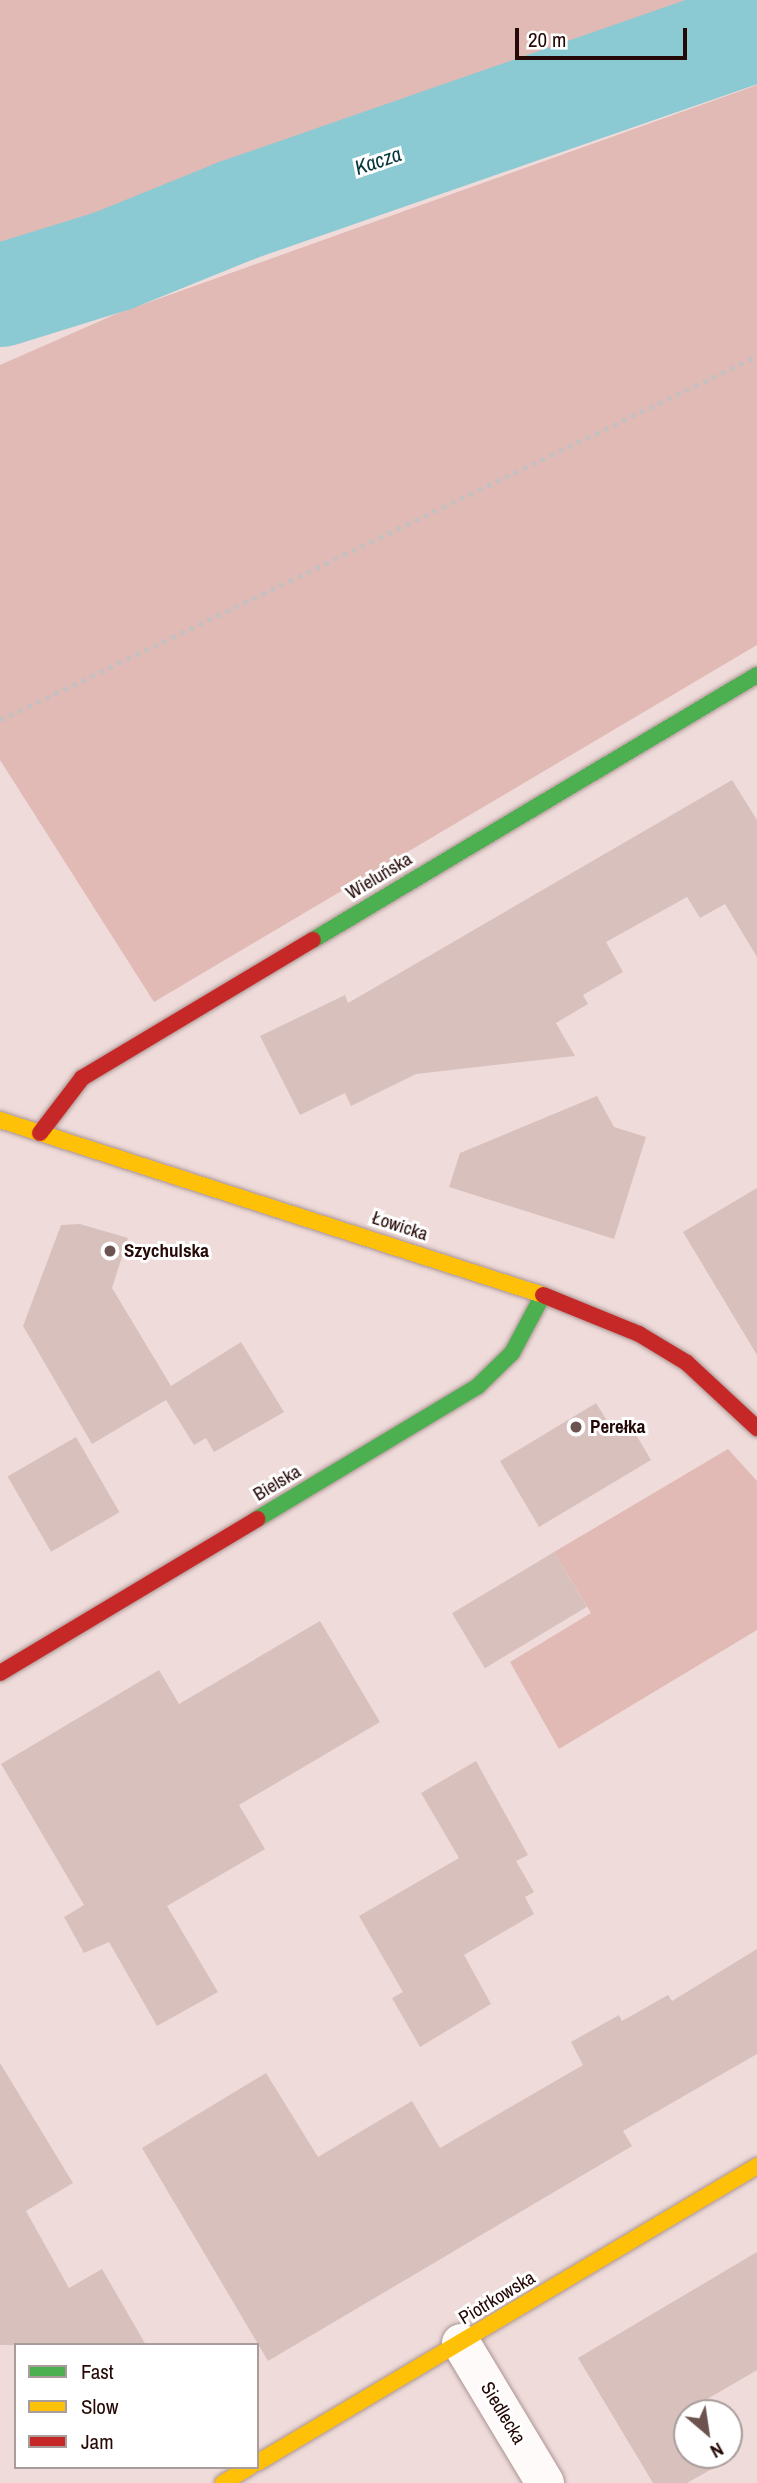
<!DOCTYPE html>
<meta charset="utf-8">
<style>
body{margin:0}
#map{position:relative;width:757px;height:2483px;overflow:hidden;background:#efdcda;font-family:"Archivo Narrow",sans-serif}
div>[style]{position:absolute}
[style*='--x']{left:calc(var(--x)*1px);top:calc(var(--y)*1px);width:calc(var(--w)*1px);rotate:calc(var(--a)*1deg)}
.green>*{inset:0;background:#e1bab5}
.river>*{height:103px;margin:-51.5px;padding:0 51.5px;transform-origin:51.5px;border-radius:51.5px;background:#8bc9d3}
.building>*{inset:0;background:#d8c0bd;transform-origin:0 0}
.path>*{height:4.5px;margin-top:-2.25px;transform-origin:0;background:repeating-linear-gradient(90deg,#c8bfbf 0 5px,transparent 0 10px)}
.roads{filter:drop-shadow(0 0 2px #ab9492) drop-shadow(0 0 2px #ab9492)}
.street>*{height:38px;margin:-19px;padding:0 19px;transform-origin:19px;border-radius:19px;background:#fdfaf9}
.fast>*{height:16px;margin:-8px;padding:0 8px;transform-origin:8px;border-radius:8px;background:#4caf50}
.slow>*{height:16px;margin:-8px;padding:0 8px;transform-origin:8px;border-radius:8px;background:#ffc107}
.jam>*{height:16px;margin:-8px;padding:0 8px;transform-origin:8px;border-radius:8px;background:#c62828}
.dots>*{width:19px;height:19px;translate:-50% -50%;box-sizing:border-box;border:4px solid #fff;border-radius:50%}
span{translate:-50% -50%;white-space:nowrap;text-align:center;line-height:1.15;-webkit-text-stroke:6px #fff;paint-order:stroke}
.street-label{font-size:19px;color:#250906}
.poi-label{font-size:19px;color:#250906;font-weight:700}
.left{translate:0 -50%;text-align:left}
.water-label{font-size:21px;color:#06373d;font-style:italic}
.legend{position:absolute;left:14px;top:2343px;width:245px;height:126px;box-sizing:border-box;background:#fff;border:2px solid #a89d9b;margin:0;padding:9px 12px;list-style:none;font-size:21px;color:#250906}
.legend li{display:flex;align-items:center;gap:14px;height:35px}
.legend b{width:35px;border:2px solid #a89d9b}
.north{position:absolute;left:673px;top:2399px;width:70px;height:70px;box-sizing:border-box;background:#fff;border:2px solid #a89d9b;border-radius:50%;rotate:151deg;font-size:19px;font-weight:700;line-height:28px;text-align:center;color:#250906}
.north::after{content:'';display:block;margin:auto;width:24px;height:32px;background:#6c5350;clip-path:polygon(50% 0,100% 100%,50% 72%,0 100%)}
.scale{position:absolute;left:515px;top:28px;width:172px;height:32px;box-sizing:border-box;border:4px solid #250906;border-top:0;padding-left:9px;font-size:21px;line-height:24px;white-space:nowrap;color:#250906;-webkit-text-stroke:5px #fff;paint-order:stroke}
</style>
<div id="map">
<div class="green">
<div style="clip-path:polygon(0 0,757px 0,757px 1px,176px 194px,0 260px)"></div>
<div style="clip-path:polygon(757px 85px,757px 645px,154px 1002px,0 760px,0 365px,116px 314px)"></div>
<div style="clip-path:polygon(728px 1449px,757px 1481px,757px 1630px,559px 1749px,510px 1662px,591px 1613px,554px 1552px)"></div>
</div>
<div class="river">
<div style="--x:0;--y:295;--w:118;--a:-17.2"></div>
<div style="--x:113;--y:260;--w:133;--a:-22.1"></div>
<div style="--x:236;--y:210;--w:552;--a:-19.16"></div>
</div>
<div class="building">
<div style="clip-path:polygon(732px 780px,757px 820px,757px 957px,725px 904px,700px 918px,687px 897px,606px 942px,623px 972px,583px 995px,588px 1004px,556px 1023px,575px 1056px,416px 1074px,351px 1106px,345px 1093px,300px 1115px,260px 1036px,345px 995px,348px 1003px)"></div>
<div style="clip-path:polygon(597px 1096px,614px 1127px,646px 1137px,614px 1239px,449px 1187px,460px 1153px)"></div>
<div style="clip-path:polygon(757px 1188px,757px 1355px,683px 1232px)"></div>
<div style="clip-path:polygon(80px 1224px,128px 1238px,112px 1288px,171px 1386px,241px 1342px,284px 1412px,214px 1452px,206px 1438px,194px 1445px,166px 1400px,92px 1444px,23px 1326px,61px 1225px)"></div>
<div style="clip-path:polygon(596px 1403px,611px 1427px,635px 1433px,651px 1460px,539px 1527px,500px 1461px)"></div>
<div style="left:76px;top:1437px;width:87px;height:79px;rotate:60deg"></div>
<div style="left:554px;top:1552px;width:64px;height:119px;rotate:59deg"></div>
<div style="clip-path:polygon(320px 1621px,380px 1722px,239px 1805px,265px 1849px,167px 1906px,218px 1992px,157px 2026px,109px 1942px,84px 1953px,64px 1917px,84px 1905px,1px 1764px,159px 1670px,179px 1704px)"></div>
<div style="clip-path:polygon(476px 1761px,528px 1855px,516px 1861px,534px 1892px,525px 1897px,534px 1914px,464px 1955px,491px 2004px,420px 2047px,392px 1998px,403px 1992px,359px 1916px,459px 1858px,421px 1793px)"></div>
<div style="clip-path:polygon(757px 1949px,757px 2054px,623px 2131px,632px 2146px,268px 2361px,142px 2148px,266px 2073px,318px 2157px,412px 2101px,440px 2148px,583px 2065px,571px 2042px,619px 2015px,622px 2021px,668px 1995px,672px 2001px)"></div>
<div style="clip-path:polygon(0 2063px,73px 2183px,26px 2211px,69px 2288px,102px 2269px,146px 2345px,0 2345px)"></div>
<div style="clip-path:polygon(757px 2252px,757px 2370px,704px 2401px,709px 2413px,687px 2413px,687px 2455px,726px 2455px,728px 2460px,687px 2483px,653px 2483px,578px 2358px)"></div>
</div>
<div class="path">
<div style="--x:0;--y:720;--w:840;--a:-25.68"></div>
</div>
<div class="roads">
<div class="street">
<div style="--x:461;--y:2343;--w:163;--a:59"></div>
</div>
<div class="fast">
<div style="--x:313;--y:940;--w:517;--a:-30.83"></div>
<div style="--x:257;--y:1519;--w:257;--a:-31"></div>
<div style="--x:477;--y:1387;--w:49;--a:-44.2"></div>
<div style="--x:512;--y:1353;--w:66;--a:-61.9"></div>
</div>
<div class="slow">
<div style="--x:0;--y:1120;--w:571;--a:17.86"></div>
<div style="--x:257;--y:2463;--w:582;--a:-30.71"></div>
<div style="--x:223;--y:2483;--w:31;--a:-31"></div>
</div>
<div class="jam">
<div style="--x:40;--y:1133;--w:69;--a:-52.6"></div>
<div style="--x:82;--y:1078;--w:269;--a:-30.9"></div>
<div style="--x:543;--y:1295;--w:104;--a:22.1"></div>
<div style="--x:639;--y:1334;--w:56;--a:31.1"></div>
<div style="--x:687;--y:1363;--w:96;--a:42.9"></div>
<div style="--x:0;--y:1673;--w:300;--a:-30.9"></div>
</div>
</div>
<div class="dots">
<div style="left:110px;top:1251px;background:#6c5350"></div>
<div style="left:576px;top:1427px;background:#6c5350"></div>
</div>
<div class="street-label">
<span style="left:379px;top:876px;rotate:-31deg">Wieluńska</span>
<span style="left:400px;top:1226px;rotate:18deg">Łowicka</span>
<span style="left:277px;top:1483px;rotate:-31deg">Bielska</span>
<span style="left:497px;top:2298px;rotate:-31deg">Piotrkowska</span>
<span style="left:503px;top:2413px;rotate:59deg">Siedlecka</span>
</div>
<div class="poi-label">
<span class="left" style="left:124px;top:1251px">Szychulska</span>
<span class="left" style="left:590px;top:1427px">Perełka</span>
</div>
<div class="water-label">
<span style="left:378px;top:161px;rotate:-19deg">Kacza</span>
</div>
<ul class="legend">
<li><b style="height:9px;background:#4caf50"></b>Fast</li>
<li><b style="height:9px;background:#ffc107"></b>Slow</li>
<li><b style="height:9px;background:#c62828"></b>Jam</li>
</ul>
<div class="north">N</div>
<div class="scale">20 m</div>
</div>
